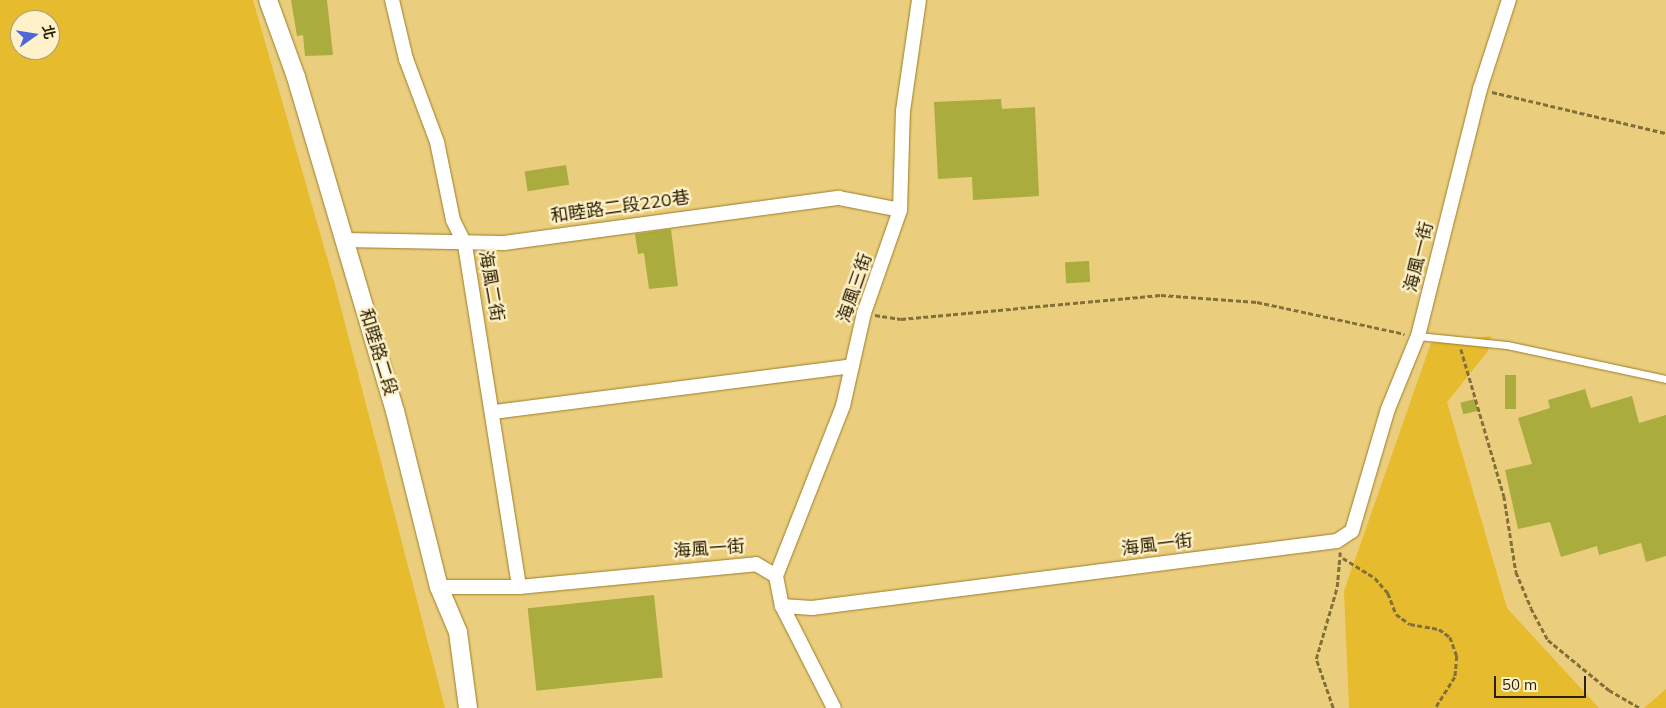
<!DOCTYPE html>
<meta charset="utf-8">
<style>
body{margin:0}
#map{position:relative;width:1666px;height:708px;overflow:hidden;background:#ebce7d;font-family:Mulish,"Noto Sans TC",sans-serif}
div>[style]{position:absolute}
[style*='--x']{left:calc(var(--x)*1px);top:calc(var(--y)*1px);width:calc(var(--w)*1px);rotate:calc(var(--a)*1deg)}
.green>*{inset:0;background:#e6bb2d}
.building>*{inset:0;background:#aaac3d;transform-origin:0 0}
.path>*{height:2.5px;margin-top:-1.25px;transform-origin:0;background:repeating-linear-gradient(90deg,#837039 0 5px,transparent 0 7.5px)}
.roads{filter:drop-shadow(0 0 1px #9a7e2a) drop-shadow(0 0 1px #9a7e2a)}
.service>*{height:7px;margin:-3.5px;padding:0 3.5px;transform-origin:3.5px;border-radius:3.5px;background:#fff}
.minor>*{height:14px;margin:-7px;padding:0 7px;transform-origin:7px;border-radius:7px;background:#fff}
.tertiary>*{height:18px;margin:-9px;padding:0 9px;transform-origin:9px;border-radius:9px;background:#fff}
span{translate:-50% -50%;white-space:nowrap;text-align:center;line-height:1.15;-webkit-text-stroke:4.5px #fff1ca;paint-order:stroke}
.street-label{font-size:18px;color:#2b2000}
.north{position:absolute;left:10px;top:10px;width:50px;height:50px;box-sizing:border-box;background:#fff1ca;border:1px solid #aa9d79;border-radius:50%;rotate:77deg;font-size:14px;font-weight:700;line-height:20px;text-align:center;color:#2b2000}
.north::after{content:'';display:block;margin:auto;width:18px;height:22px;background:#4e66db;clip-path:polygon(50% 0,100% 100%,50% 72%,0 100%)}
.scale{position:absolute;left:1494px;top:676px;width:92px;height:22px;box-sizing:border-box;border:2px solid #2b2000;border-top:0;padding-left:6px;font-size:15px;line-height:18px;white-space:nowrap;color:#2b2000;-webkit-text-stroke:4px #fff1ca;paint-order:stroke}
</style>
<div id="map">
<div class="green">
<div style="clip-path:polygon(evenodd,0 0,253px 0,335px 285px,445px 708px,0 708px,0 0,20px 20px,50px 20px,50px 50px,20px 50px,20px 20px)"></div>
<div style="clip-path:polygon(1491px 336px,1488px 351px,1447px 402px,1507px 608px,1599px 708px,1349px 708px,1344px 591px,1431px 343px)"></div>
<div style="clip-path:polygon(1666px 689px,1666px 708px,1644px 708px)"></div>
</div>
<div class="building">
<div style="clip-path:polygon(291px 0,327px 0,333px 55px,305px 56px,303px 35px,297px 36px)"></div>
<div style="clip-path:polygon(1001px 99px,1002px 109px,1035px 107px,1039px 196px,973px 200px,972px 177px,938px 179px,934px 102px)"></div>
<div style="left:566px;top:165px;width:20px;height:42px;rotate:81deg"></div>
<div style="clip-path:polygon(671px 229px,678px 286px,649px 289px,644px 253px,638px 254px,635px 234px)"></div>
<div style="left:1089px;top:261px;width:21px;height:24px;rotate:87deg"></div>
<div style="left:1505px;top:375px;width:11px;height:34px"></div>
<div style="clip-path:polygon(1585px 389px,1591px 408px,1632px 396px,1639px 423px,1666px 415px,1666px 556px,1646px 562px,1641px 543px,1599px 555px,1597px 546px,1561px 557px,1550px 522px,1518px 529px,1505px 470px,1532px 464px,1518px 418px,1550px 408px,1548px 400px)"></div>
<div style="left:1475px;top:399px;width:12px;height:15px;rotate:76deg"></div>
<div style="left:654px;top:595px;width:83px;height:127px;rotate:84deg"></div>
</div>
<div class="path">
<div style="--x:1492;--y:92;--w:179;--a:13.3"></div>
<div style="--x:875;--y:315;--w:26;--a:9"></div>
<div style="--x:901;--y:319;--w:261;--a:-5.3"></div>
<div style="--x:1161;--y:295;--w:96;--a:4.2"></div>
<div style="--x:1257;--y:302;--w:151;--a:12.2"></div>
<div style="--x:1461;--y:349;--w:153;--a:73.7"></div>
<div style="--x:1504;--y:496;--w:77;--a:81"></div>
<div style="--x:1516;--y:572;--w:39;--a:67"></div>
<div style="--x:1531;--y:608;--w:36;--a:62"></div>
<div style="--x:1548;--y:640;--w:79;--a:39.3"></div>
<div style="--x:1609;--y:690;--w:36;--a:30"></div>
<div style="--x:1343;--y:558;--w:38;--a:32"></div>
<div style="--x:1375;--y:578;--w:20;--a:49"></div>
<div style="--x:1388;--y:593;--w:22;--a:69"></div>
<div style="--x:1396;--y:614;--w:17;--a:36"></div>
<div style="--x:1410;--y:624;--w:29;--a:10"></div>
<div style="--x:1439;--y:629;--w:14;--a:36"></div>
<div style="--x:1450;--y:637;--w:20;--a:70"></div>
<div style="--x:1457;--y:656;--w:21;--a:95"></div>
<div style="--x:1455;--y:677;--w:36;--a:122"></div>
<div style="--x:1333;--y:708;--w:52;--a:-109.1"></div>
<div style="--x:1316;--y:659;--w:75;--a:-73.7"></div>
<div style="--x:1337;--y:587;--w:35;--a:-85"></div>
</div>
<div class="roads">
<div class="service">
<div style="--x:1418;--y:336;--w:89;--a:5.8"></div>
<div style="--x:1507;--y:345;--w:163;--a:12.1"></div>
</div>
<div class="minor">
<div style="--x:392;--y:0;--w:61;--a:76.7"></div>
<div style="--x:406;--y:59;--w:89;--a:69.5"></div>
<div style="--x:437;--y:142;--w:80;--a:78.4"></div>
<div style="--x:453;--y:220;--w:28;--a:64"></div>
<div style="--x:465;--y:245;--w:346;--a:81"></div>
<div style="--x:344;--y:240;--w:160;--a:1.1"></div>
<div style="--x:504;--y:243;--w:338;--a:-7.7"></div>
<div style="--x:839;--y:198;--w:62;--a:11.1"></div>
<div style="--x:494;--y:412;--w:360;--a:-7.3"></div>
<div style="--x:776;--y:576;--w:183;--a:-68.5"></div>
<div style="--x:843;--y:406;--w:95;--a:-77.3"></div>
<div style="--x:864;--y:313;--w:109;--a:-70.7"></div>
<div style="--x:900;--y:210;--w:99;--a:-88.3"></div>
<div style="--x:903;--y:111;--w:112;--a:-81.8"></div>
<div style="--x:439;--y:587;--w:80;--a:0"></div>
<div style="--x:519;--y:587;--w:238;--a:-5.5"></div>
<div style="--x:756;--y:564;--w:23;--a:31"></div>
<div style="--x:776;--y:576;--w:31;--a:79"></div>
<div style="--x:782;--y:606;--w:30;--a:4"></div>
<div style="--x:812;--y:608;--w:529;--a:-7.27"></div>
<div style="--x:1337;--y:541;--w:18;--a:-34"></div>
<div style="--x:1352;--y:531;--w:127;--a:-73.6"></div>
<div style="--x:1388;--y:409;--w:79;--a:-67.7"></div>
<div style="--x:1418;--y:336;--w:255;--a:-75.9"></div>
<div style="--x:1480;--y:89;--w:94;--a:-72"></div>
<div style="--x:782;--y:606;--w:114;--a:63"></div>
</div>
<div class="tertiary">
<div style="--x:268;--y:0;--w:82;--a:70"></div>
<div style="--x:296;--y:77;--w:348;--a:73.5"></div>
<div style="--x:395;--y:411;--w:181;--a:76"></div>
<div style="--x:439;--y:587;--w:49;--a:67.1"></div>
<div style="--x:458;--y:632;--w:77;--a:82.5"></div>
</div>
</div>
<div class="street-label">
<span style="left:620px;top:207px;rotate:-8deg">和睦路二段220巷</span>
<span style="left:1419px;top:257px;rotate:-76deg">海風一街</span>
<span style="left:491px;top:286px;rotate:80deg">海風二街</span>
<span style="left:855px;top:288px;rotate:-71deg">海風三街</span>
<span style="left:378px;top:352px;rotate:73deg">和睦路二段</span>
<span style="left:1157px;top:545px;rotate:-7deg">海風一街</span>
<span style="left:709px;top:549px;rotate:-4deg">海風一街</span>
</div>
<div class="north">北</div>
<div class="scale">50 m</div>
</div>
